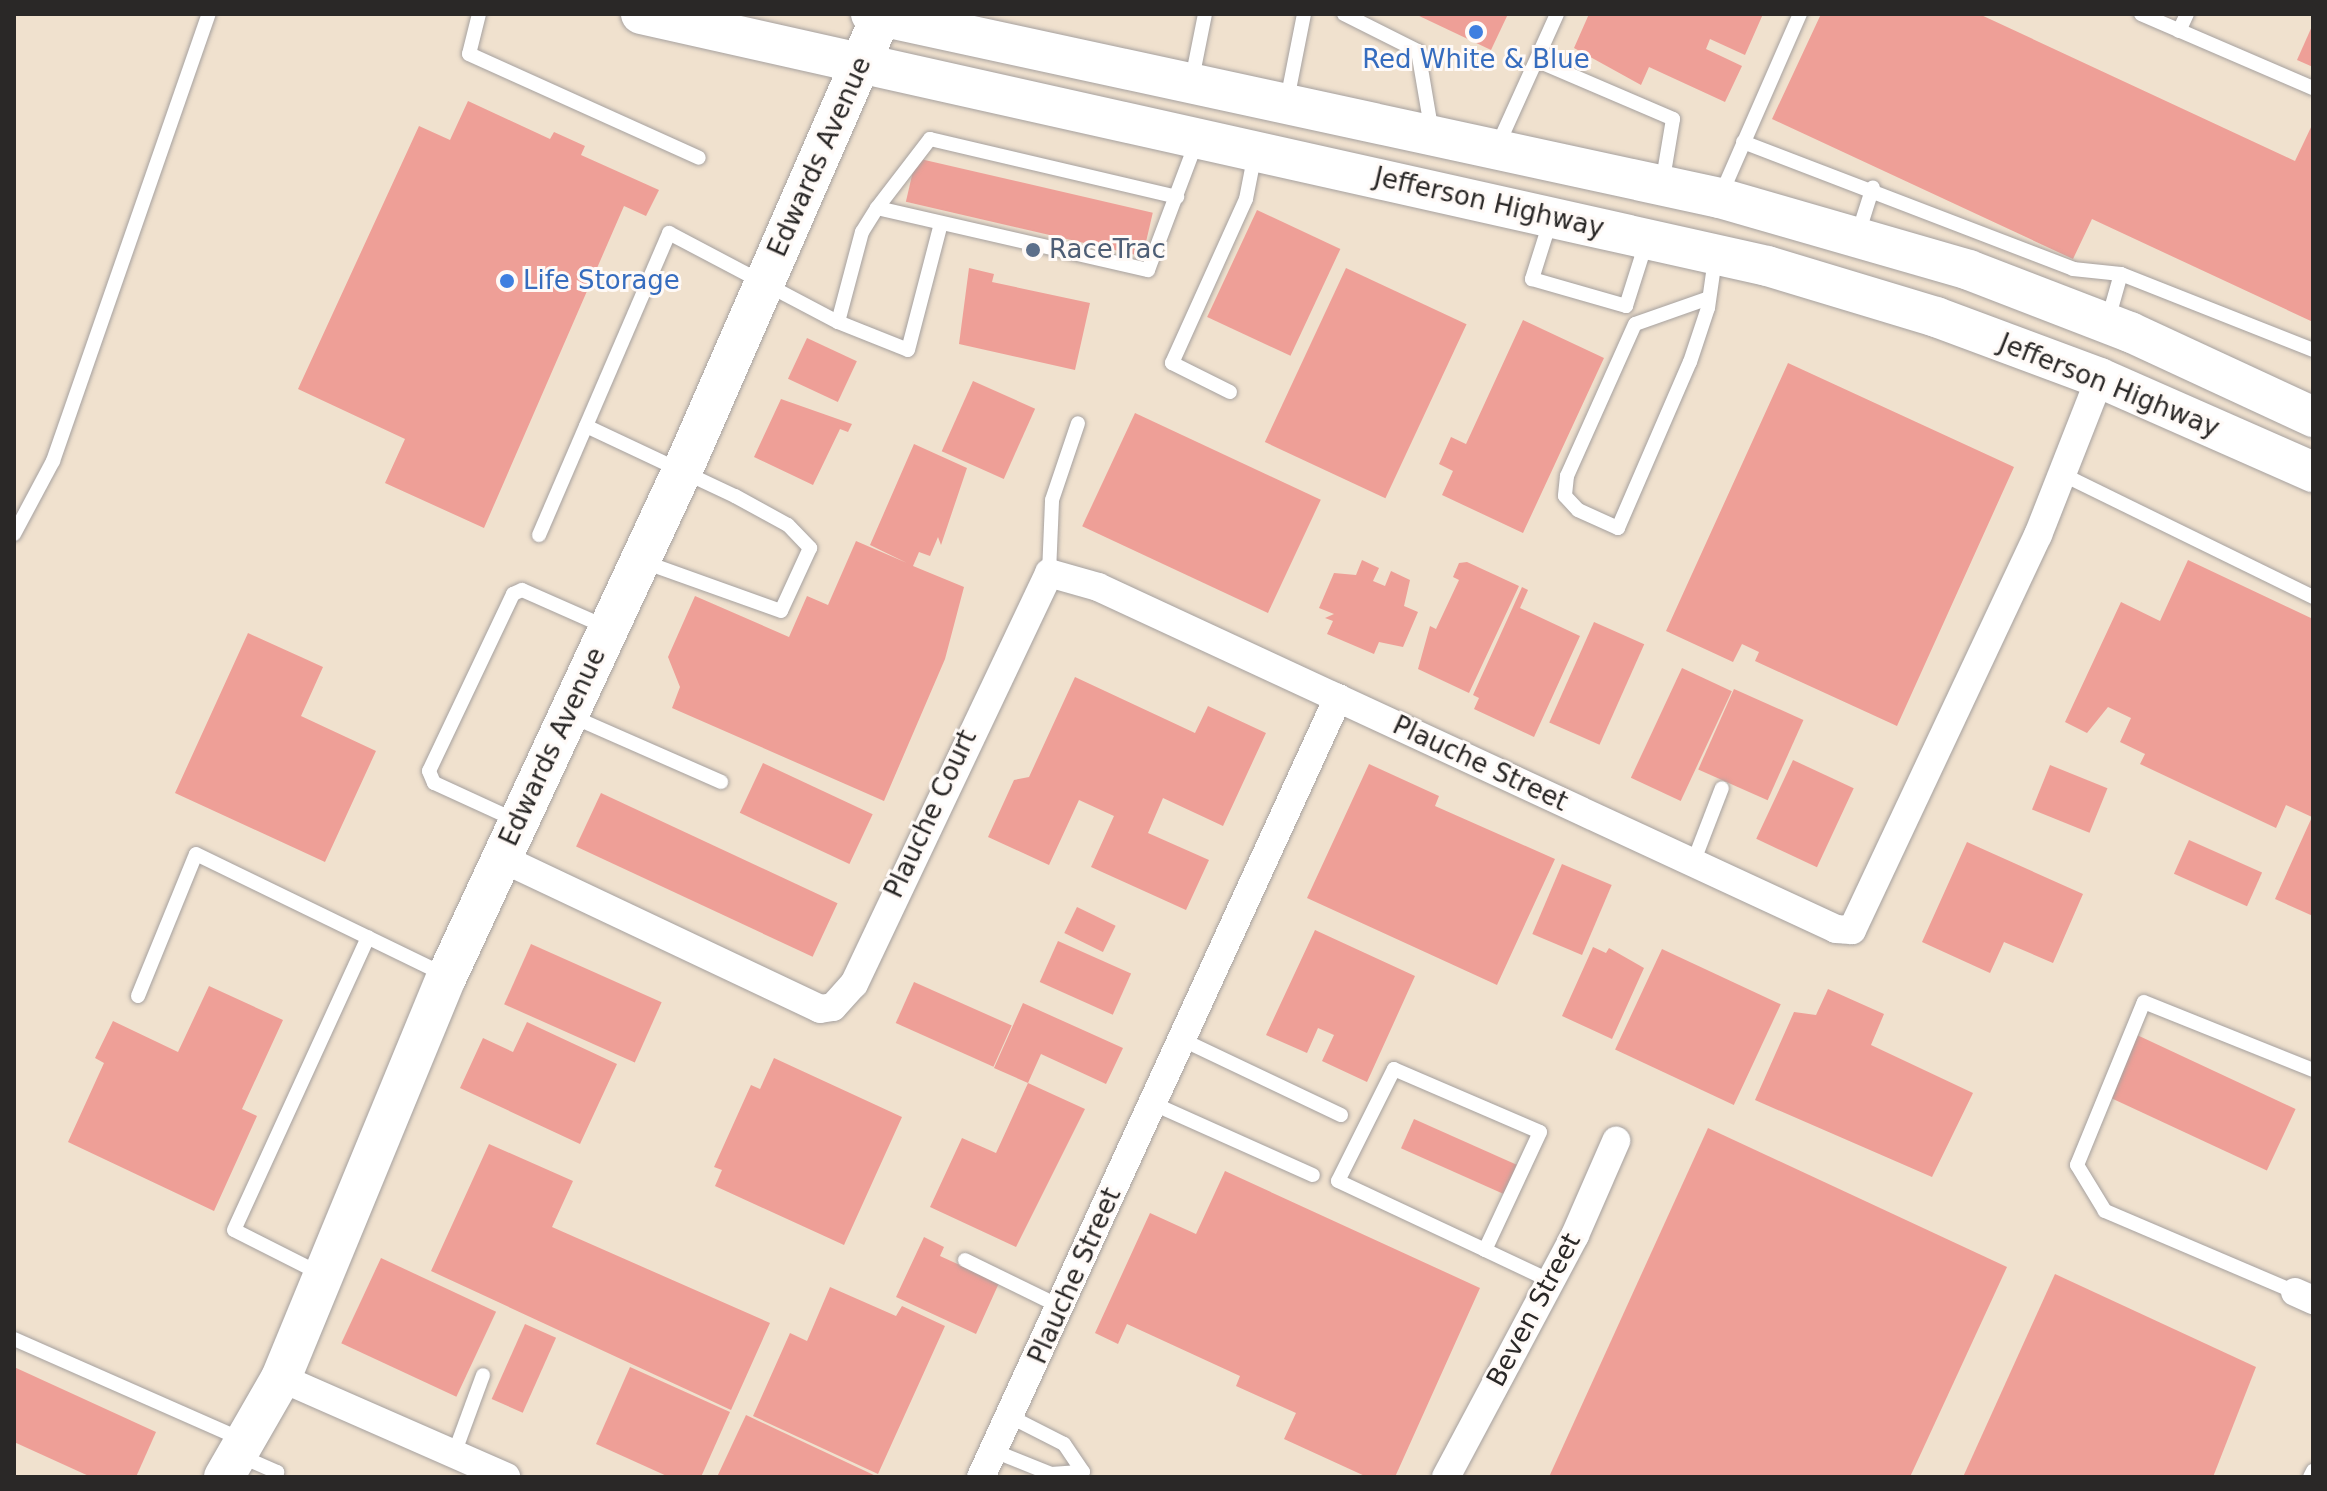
<!DOCTYPE html>
<style>
body{margin:0}
#map{position:relative;width:2327px;height:1491px;overflow:hidden;background:#f1ecea;font-family:"DejaVu Sans",sans-serif}
div>[style]{position:absolute}
[style*='--x']{left:calc(var(--x)*1px);top:calc(var(--y)*1px);width:calc(var(--w)*1px);rotate:calc(var(--a)*1deg)}
.industrial>*{inset:0;background:#f0e1ce;transform-origin:0 0}
.building>*{inset:0;background:#ee9f97;transform-origin:0 0}
.roads{filter:drop-shadow(0 0 2px #a6a19f) drop-shadow(0 0 2px #a6a19f)}
.lane>*{height:14px;margin:-7px;padding:0 7px;transform-origin:7px;border-radius:7px;background:#fff}
.street>*{height:28px;margin:-14px;padding:0 14px;transform-origin:14px;border-radius:14px;background:#fff}
.secondary>*{height:40px;margin:-20px;padding:0 20px;transform-origin:20px;border-radius:20px;background:#fff}
.dots>*{width:22px;height:22px;translate:-50% -50%;box-sizing:border-box;border:4px solid #fffaf7;border-radius:50%}
span{translate:-50% -50%;white-space:nowrap;text-align:center;line-height:1.15;-webkit-text-stroke:6px #fffaf7;paint-order:stroke}
.shop-label{font-size:26px;color:#366cbe}
.left{translate:0 -50%;text-align:left}
.street-label{font-size:26px;color:#2a2827}
.service-label{font-size:26px;color:#4e5e75}
.frame{position:absolute;inset:0;border:16px solid #2a2827;pointer-events:none}
</style>
<div id="map">
<div class="industrial">
<div style="left:14px;top:14px;width:2299px;height:1463px"></div>
</div>
<div class="building">
<div style="clip-path:polygon(1415px 14px,1508px 14px,1491px 50px)"></div>
<div style="clip-path:polygon(1589px 14px,1763px 14px,1745px 55px,1710px 39px,1706px 49px,1742px 66px,1725px 102px,1649px 67px,1641px 85px,1574px 48px)"></div>
<div style="clip-path:polygon(1821px 14px,1979px 14px,2295px 161px,2313px 123px,2313px 322px,2092px 219px,2073px 259px,1772px 119px)"></div>
<div style="clip-path:polygon(2313px 24px,2313px 67px,2297px 60px)"></div>
<div style="clip-path:polygon(468px 101px,550px 139px,554px 132px,585px 146px,581px 155px,659px 190px,646px 216px,624px 206px,484px 528px,385px 483px,405px 439px,298px 389px,419px 126px,450px 140px)"></div>
<div style="left:916px;top:158px;width:243px;height:45px;rotate:13deg"></div>
<div style="left:1257px;top:210px;width:92px;height:118px;rotate:25deg"></div>
<div style="clip-path:polygon(969px 268px,994px 274px,992px 282px,1090px 303px,1075px 370px,959px 344px)"></div>
<div style="left:1346px;top:268px;width:133px;height:192px;rotate:25deg"></div>
<div style="clip-path:polygon(1523px 320px,1604px 358px,1523px 533px,1442px 495px,1453px 471px,1439px 464px,1451px 437px,1466px 444px)"></div>
<div style="left:807px;top:338px;width:55px;height:45px;rotate:25deg"></div>
<div style="clip-path:polygon(1788px 363px,2014px 467px,1897px 726px,1755px 661px,1759px 652px,1742px 644px,1733px 662px,1666px 631px)"></div>
<div style="left:973px;top:381px;width:68px;height:77px;rotate:24deg"></div>
<div style="clip-path:polygon(781px 399px,852px 424px,848px 432px,840px 429px,813px 485px,754px 457px)"></div>
<div style="left:1135px;top:413px;width:205px;height:125px;rotate:25deg"></div>
<div style="clip-path:polygon(914px 444px,967px 468px,941px 545px,938px 537px,930px 556px,919px 552px,913px 566px,964px 587px,945px 659px,884px 801px,672px 708px,680px 687px,668px 657px,695px 596px,789px 637px,807px 596px,828px 605px,856px 541px,907px 563px,870px 545px)"></div>
<div style="clip-path:polygon(1362px 560px,1379px 568px,1373px 581px,1385px 586px,1391px 571px,1410px 580px,1404px 606px,1418px 612px,1403px 647px,1379px 642px,1374px 654px,1327px 634px,1333px 621px,1325px 618px,1334px 614px,1319px 608px,1334px 573px,1356px 575px)"></div>
<div style="clip-path:polygon(2188px 560px,2313px 619px,2313px 916px,2275px 899px,2312px 817px,2286px 805px,2276px 828px,2140px 764px,2145px 754px,2120px 742px,2131px 718px,2108px 707px,2087px 733px,2065px 722px,2121px 602px,2160px 621px)"></div>
<div style="clip-path:polygon(1467px 562px,1519px 586px,1469px 693px,1418px 669px,1430px 626px,1436px 629px,1459px 580px,1453px 577px,1459px 563px)"></div>
<div style="clip-path:polygon(1522px 587px,1528px 590px,1520px 608px,1580px 636px,1534px 737px,1474px 709px,1479px 698px,1473px 695px)"></div>
<div style="left:1594px;top:622px;width:55px;height:110px;rotate:24deg"></div>
<div style="clip-path:polygon(248px 633px,323px 667px,301px 716px,376px 751px,325px 862px,175px 793px)"></div>
<div style="left:1682px;top:668px;width:55px;height:121px;rotate:25deg"></div>
<div style="clip-path:polygon(1075px 677px,1195px 733px,1208px 706px,1266px 733px,1223px 826px,1163px 798px,1148px 833px,1209px 860px,1186px 910px,1091px 867px,1114px 816px,1079px 800px,1049px 865px,988px 837px,1014px 780px,1029px 777px)"></div>
<div style="left:1734px;top:689px;width:76px;height:88px;rotate:24deg"></div>
<div style="left:1793px;top:760px;width:67px;height:87px;rotate:25deg"></div>
<div style="left:763px;top:763px;width:121px;height:55px;rotate:25deg"></div>
<div style="clip-path:polygon(1369px 764px,1439px 796px,1435px 806px,1555px 859px,1497px 985px,1307px 898px)"></div>
<div style="left:2050px;top:765px;width:62px;height:48px;rotate:22deg"></div>
<div style="left:601px;top:793px;width:261px;height:59px;rotate:25deg"></div>
<div style="left:2189px;top:840px;width:80px;height:37px;rotate:24deg"></div>
<div style="clip-path:polygon(1967px 842px,2083px 894px,2053px 963px,2004px 942px,1990px 973px,1922px 942px)"></div>
<div style="left:1562px;top:864px;width:54px;height:76px;rotate:23deg"></div>
<div style="left:1077px;top:907px;width:43px;height:29px;rotate:26deg"></div>
<div style="clip-path:polygon(1315px 930px,1415px 976px,1367px 1082px,1322px 1061px,1334px 1035px,1318px 1028px,1307px 1053px,1266px 1035px)"></div>
<div style="left:1058px;top:941px;width:80px;height:45px;rotate:24deg"></div>
<div style="left:531px;top:944px;width:143px;height:66px;rotate:24deg"></div>
<div style="clip-path:polygon(1593px 947px,1606px 953px,1609px 948px,1644px 968px,1612px 1039px,1562px 1016px)"></div>
<div style="left:1662px;top:949px;width:131px;height:111px;rotate:25deg"></div>
<div style="left:914px;top:982px;width:107px;height:45px;rotate:24deg"></div>
<div style="clip-path:polygon(209px 986px,283px 1020px,242px 1109px,257px 1116px,214px 1211px,68px 1142px,104px 1063px,95px 1058px,113px 1021px,178px 1052px)"></div>
<div style="clip-path:polygon(1828px 989px,1884px 1014px,1871px 1045px,1973px 1093px,1932px 1177px,1755px 1100px,1794px 1012px,1816px 1015px)"></div>
<div style="clip-path:polygon(1023px 1003px,1123px 1048px,1106px 1084px,1041px 1054px,1028px 1083px,994px 1068px)"></div>
<div style="clip-path:polygon(527px 1022px,617px 1064px,580px 1144px,460px 1088px,483px 1038px,513px 1052px)"></div>
<div style="left:2137px;top:1035px;width:175px;height:68px;rotate:25deg"></div>
<div style="clip-path:polygon(774px 1058px,902px 1117px,844px 1245px,715px 1186px,722px 1170px,714px 1167px,751px 1085px,760px 1089px)"></div>
<div style="clip-path:polygon(1028px 1083px,1085px 1109px,1016px 1247px,930px 1207px,962px 1138px,996px 1153px)"></div>
<div style="left:1414px;top:1119px;width:113px;height:32px;rotate:24deg"></div>
<div style="clip-path:polygon(1708px 1128px,2007px 1267px,1910px 1477px,1549px 1477px)"></div>
<div style="clip-path:polygon(489px 1144px,573px 1181px,552px 1227px,770px 1323px,731px 1410px,431px 1271px)"></div>
<div style="clip-path:polygon(1225px 1171px,1480px 1288px,1395px 1477px,1367px 1477px,1284px 1439px,1296px 1413px,1236px 1386px,1240px 1376px,1127px 1324px,1118px 1344px,1095px 1333px,1150px 1213px,1196px 1234px)"></div>
<div style="clip-path:polygon(924px 1237px,944px 1247px,940px 1256px,999px 1283px,976px 1334px,896px 1297px)"></div>
<div style="left:381px;top:1258px;width:127px;height:94px;rotate:25deg"></div>
<div style="clip-path:polygon(2055px 1274px,2256px 1367px,2213px 1477px,1963px 1477px)"></div>
<div style="clip-path:polygon(830px 1287px,896px 1316px,902px 1306px,945px 1326px,878px 1474px,753px 1416px,790px 1333px,807px 1341px)"></div>
<div style="left:525px;top:1324px;width:34px;height:82px;rotate:24deg"></div>
<div style="clip-path:polygon(14px 1367px,156px 1432px,136px 1477px,91px 1477px,14px 1442px)"></div>
<div style="clip-path:polygon(630px 1367px,730px 1412px,701px 1477px,669px 1477px,596px 1444px)"></div>
<div style="clip-path:polygon(746px 1415px,878px 1477px,717px 1477px)"></div>
</div>
<div class="roads">
<div class="lane">
<div style="--x:479;--y:14;--w:41;--a:104"></div>
<div style="--x:469;--y:54;--w:252;--a:24.3"></div>
<div style="--x:1344;--y:14;--w:83;--a:26.6"></div>
<div style="--x:1418;--y:51;--w:83;--a:80.3"></div>
<div style="--x:2141;--y:14;--w:187;--a:23.3"></div>
<div style="--x:2179;--y:31;--w:19;--a:-65"></div>
<div style="--x:1538;--y:61;--w:147;--a:23.2"></div>
<div style="--x:1673;--y:119;--w:67;--a:99.5"></div>
<div style="--x:1192;--y:79;--w:66;--a:-78.7"></div>
<div style="--x:1287;--y:100;--w:88;--a:-78.8"></div>
<div style="--x:1743;--y:142;--w:354;--a:21"></div>
<div style="--x:2073;--y:269;--w:48;--a:5.9"></div>
<div style="--x:2121;--y:274;--w:206;--a:21.6"></div>
<div style="--x:1497;--y:147;--w:146;--a:-65.7"></div>
<div style="--x:1720;--y:197;--w:200;--a:-66.4"></div>
<div style="--x:877;--y:208;--w:87;--a:-52.5"></div>
<div style="--x:930;--y:139;--w:254;--a:13.2"></div>
<div style="--x:1550;--y:222;--w:60;--a:107.5"></div>
<div style="--x:1532;--y:279;--w:98;--a:16"></div>
<div style="--x:1626;--y:306;--w:66;--a:-72.4"></div>
<div style="--x:1857;--y:237;--w:52;--a:-72.3"></div>
<div style="--x:1709;--y:298;--w:78;--a:160.6"></div>
<div style="--x:1635;--y:324;--w:167;--a:114.1"></div>
<div style="--x:1567;--y:476;--w:20;--a:96"></div>
<div style="--x:1565;--y:496;--w:19;--a:47"></div>
<div style="--x:1578;--y:510;--w:44;--a:24.2"></div>
<div style="--x:1618;--y:528;--w:181;--a:-66.6"></div>
<div style="--x:1690;--y:362;--w:57;--a:-71.6"></div>
<div style="--x:1708;--y:308;--w:49;--a:-81.9"></div>
<div style="--x:838;--y:322;--w:75;--a:21.8"></div>
<div style="--x:908;--y:350;--w:131;--a:-75.4"></div>
<div style="--x:2107;--y:323;--w:51;--a:-74.1"></div>
<div style="--x:1230;--y:392;--w:65;--a:-153.4"></div>
<div style="--x:1172;--y:363;--w:180;--a:-65.7"></div>
<div style="--x:1246;--y:199;--w:47;--a:-78.9"></div>
<div style="--x:586;--y:426;--w:165;--a:25.2"></div>
<div style="--x:735;--y:496;--w:60;--a:28.7"></div>
<div style="--x:788;--y:525;--w:32;--a:46"></div>
<div style="--x:810;--y:548;--w:69;--a:114.7"></div>
<div style="--x:781;--y:611;--w:145;--a:-160.3"></div>
<div style="--x:2062;--y:474;--w:280;--a:26.1"></div>
<div style="--x:14;--y:534;--w:83;--a:-61.9"></div>
<div style="--x:53;--y:461;--w:473;--a:-70.8"></div>
<div style="--x:539;--y:535;--w:329;--a:-66.7"></div>
<div style="--x:669;--y:233;--w:191;--a:27.8"></div>
<div style="--x:838;--y:322;--w:93;--a:-75.1"></div>
<div style="--x:862;--y:232;--w:28;--a:-58"></div>
<div style="--x:877;--y:208;--w:278;--a:12.9"></div>
<div style="--x:1148;--y:270;--w:139;--a:-69.3"></div>
<div style="--x:1049;--y:573;--w:73;--a:-87.6"></div>
<div style="--x:1052;--y:500;--w:81;--a:-71.3"></div>
<div style="--x:571;--y:716;--w:164;--a:23.7"></div>
<div style="--x:515;--y:820;--w:89;--a:-155.4"></div>
<div style="--x:434;--y:783;--w:13;--a:-113"></div>
<div style="--x:429;--y:771;--w:196;--a:-64.6"></div>
<div style="--x:513;--y:594;--w:10;--a:-24"></div>
<div style="--x:522;--y:590;--w:94;--a:23.8"></div>
<div style="--x:1693;--y:863;--w:80;--a:-68.9"></div>
<div style="--x:138;--y:996;--w:153;--a:-67.8"></div>
<div style="--x:196;--y:854;--w:275;--a:25.9"></div>
<div style="--x:1183;--y:1040;--w:175;--a:25.4"></div>
<div style="--x:1154;--y:1104;--w:174;--a:24.1"></div>
<div style="--x:1485;--y:1250;--w:130;--a:-65"></div>
<div style="--x:1540;--y:1132;--w:159;--a:-156.7"></div>
<div style="--x:1394;--y:1069;--w:125;--a:116.6"></div>
<div style="--x:1338;--y:1181;--w:162;--a:25.1"></div>
<div style="--x:1485;--y:1250;--w:73;--a:25.2"></div>
<div style="--x:965;--y:1260;--w:107;--a:26.1"></div>
<div style="--x:321;--y:1274;--w:97;--a:-153.2"></div>
<div style="--x:234;--y:1230;--w:322;--a:-65.4"></div>
<div style="--x:2295;--y:1292;--w:207;--a:-156.9"></div>
<div style="--x:2105;--y:1211;--w:54;--a:-121.3"></div>
<div style="--x:2077;--y:1165;--w:176;--a:-67.7"></div>
<div style="--x:2144;--y:1002;--w:182;--a:21.9"></div>
<div style="--x:14;--y:1339;--w:250;--a:23.8"></div>
<div style="--x:994;--y:1451;--w:61;--a:22"></div>
<div style="--x:1051;--y:1474;--w:32;--a:-4"></div>
<div style="--x:1083;--y:1472;--w:34;--a:-124"></div>
<div style="--x:1064;--y:1444;--w:59;--a:-153"></div>
<div style="--x:454;--y:1454;--w:84;--a:-69.8"></div>
<div style="--x:238;--y:1455;--w:43;--a:23.6"></div>
<div style="--x:277;--y:1472;--w:6;--a:121"></div>
<div style="--x:2310;--y:1477;--w:7;--a:-63"></div>
</div>
<div class="street">
<div style="--x:501;--y:858;--w:353;--a:25.3"></div>
<div style="--x:820;--y:1009;--w:13;--a:-9"></div>
<div style="--x:833;--y:1007;--w:31;--a:-48"></div>
<div style="--x:854;--y:984;--w:455;--a:-64.6"></div>
<div style="--x:1049;--y:573;--w:51;--a:15.9"></div>
<div style="--x:1098;--y:587;--w:813;--a:24.86"></div>
<div style="--x:1836;--y:929;--w:16;--a:4"></div>
<div style="--x:1852;--y:930;--w:437;--a:-64.8"></div>
<div style="--x:2038;--y:535;--w:169;--a:-68.5"></div>
<div style="--x:2295;--y:1292;--w:20;--a:24"></div>
<div style="--x:281;--y:1378;--w:246;--a:23.7"></div>
<div style="--x:981;--y:1477;--w:857;--a:-65.38"></div>
<div style="--x:1446;--y:1477;--w:274;--a:-61.9"></div>
<div style="--x:1575;--y:1235;--w:103;--a:-66.4"></div>
</div>
<div class="secondary">
<div style="--x:641;--y:14;--w:1154;--a:12.61"></div>
<div style="--x:1767;--y:266;--w:177;--a:16.8"></div>
<div style="--x:1936;--y:317;--w:175;--a:20.4"></div>
<div style="--x:2100;--y:378;--w:233;--a:23.8"></div>
<div style="--x:871;--y:14;--w:869;--a:12.23"></div>
<div style="--x:1720;--y:198;--w:259;--a:16.1"></div>
<div style="--x:1969;--y:270;--w:173;--a:21.1"></div>
<div style="--x:2130;--y:332;--w:202;--a:24.9"></div>
<div style="--x:224;--y:1477;--w:114;--a:-60.1"></div>
<div style="--x:281;--y:1378;--w:435;--a:-67.6"></div>
<div style="--x:447;--y:976;--w:571;--a:-65.05"></div>
<div style="--x:688;--y:458;--w:482;--a:-66.4"></div>
</div>
</div>
<div class="dots">
<div style="left:1476px;top:32px;background:#3f7fe0"></div>
<div style="left:1033px;top:250px;background:#5c6f8a"></div>
<div style="left:507px;top:281px;background:#3f7fe0"></div>
</div>
<div class="shop-label">
<span style="left:1476px;top:60px">Red White &amp; Blue</span>
<span class="left" style="left:523px;top:281px">Life Storage</span>
</div>
<div class="street-label">
<span style="left:820px;top:157px;rotate:-66deg">Edwards Avenue</span>
<span style="left:1489px;top:203px;rotate:13deg">Jefferson Highway</span>
<span style="left:2109px;top:386px;rotate:22deg">Jefferson Highway</span>
<span style="left:553px;top:747px;rotate:-65deg">Edwards Avenue</span>
<span style="left:1480px;top:764px;rotate:25deg">Plauche Street</span>
<span style="left:931px;top:814px;rotate:-65deg">Plauche Court</span>
<span style="left:1075px;top:1276px;rotate:-66deg">Plauche Street</span>
<span style="left:1534px;top:1310px;rotate:-62deg">Beven Street</span>
</div>
<div class="service-label">
<span class="left" style="left:1049px;top:250px">RaceTrac</span>
</div>
<div class="frame"></div>
</div>
